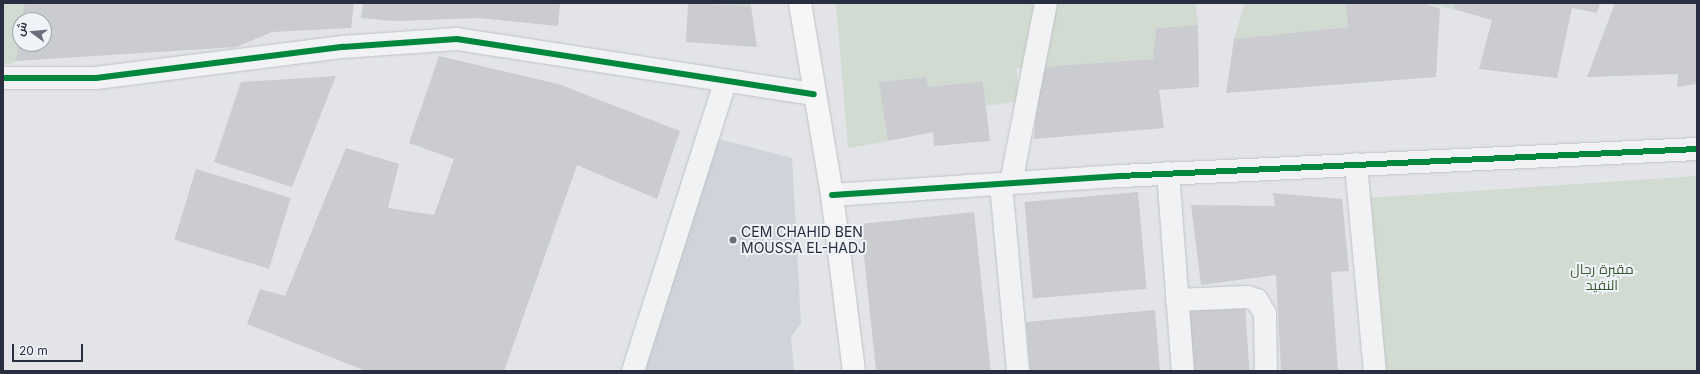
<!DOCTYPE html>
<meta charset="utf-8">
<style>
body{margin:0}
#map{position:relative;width:1700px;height:374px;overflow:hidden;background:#e2e4e7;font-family:Inter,Cairo,sans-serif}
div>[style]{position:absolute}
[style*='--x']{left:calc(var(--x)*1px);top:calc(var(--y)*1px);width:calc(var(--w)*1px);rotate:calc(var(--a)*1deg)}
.built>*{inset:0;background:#d0d3da}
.green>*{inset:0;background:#d2dbd2}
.building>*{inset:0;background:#cacccf;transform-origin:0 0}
.roads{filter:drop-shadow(0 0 1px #c0c2c5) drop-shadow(0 0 1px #c0c2c5)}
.minor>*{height:22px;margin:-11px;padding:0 11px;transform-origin:11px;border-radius:11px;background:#f1f2f4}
.major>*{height:22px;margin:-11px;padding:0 11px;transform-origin:11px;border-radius:11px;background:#f6f6f6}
.cycleway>*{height:6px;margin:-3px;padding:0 3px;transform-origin:3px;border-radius:3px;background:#00873e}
.dots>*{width:11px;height:11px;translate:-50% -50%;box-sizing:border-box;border:2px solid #eff2f7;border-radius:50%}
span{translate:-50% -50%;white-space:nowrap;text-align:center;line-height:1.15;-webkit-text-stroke:4px #eff2f7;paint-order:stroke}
.poi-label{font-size:14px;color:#282f41}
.left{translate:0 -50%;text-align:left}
.park-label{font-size:14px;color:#3a5e34}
.frame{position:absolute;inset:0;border:4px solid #282f41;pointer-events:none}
.north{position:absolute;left:12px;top:12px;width:40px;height:40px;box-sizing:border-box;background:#eff2f7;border:1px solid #9fa4ae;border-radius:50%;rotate:286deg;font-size:11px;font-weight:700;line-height:16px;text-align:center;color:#282f41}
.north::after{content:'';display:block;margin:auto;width:14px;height:18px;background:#696e7b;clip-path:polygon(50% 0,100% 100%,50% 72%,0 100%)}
.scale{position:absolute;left:12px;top:344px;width:71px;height:18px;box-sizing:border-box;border:2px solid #282f41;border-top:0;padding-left:5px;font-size:12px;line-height:14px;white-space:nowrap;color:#282f41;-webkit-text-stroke:3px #eff2f7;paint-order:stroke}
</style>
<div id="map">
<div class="built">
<div style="clip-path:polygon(702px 135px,792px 158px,801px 323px,791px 337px,794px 371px,629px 371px)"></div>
</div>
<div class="green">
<div style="clip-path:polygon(3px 3px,25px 3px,16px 61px,10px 64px,3px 64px)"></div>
<div style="clip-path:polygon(705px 3px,751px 3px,751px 6px)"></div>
<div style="clip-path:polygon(836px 3px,1039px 3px,1028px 68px,1016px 68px,1021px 101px,986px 106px,983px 81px,928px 87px,925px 77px,880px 82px,888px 141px,848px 148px)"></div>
<div style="clip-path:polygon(1056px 3px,1196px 3px,1198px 25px,1156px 28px,1153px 59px,1040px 67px)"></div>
<div style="clip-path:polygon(1245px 3px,1346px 3px,1348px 27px,1234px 39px)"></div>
<div style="clip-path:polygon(1421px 3px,1454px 3px,1453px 9px)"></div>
<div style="clip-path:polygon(1697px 176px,1697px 371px,1382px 371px,1367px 198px)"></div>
</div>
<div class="building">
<div style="clip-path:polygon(25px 3px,354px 3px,351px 28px,272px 32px,236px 47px,16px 61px,19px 39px,20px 44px,44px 44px,44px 20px,22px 20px)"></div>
<div style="clip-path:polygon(363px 3px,560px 3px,558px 26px,479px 18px,395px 21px,361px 18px)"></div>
<div style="clip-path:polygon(688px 3px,751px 6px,757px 47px,686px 42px)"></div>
<div style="clip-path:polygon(1346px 3px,1421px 3px,1440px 8px,1436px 77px,1226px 93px,1234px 39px,1348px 27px)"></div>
<div style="clip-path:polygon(1454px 3px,1600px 3px,1597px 13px,1572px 8px,1557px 78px,1479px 69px,1492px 20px,1453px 9px)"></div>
<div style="clip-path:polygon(1615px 3px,1697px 3px,1696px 84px,1677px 87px,1678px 74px,1587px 77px)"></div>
<div style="clip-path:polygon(1198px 25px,1199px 87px,1159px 90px,1164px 128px,1034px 139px,1040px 67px,1153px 59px,1156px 28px)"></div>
<div style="clip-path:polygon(439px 56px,558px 84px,680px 131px,657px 199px,577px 165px,504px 371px,366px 371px,247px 324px,260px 289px,285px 296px,346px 148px,399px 164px,388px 208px,434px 215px,454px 159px,409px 143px)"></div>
<div style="clip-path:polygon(336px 76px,292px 187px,214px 162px,241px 82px)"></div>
<div style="clip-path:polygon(926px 77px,928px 87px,983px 81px,990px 141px,934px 146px,933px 132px,888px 141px,879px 82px)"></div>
<div style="left:196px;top:169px;width:99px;height:74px;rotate:17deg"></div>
<div style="left:1138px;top:192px;width:97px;height:114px;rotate:85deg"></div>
<div style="clip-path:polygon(1273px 193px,1342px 199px,1349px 271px,1331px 272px,1338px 371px,1281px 371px,1276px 275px,1201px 285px,1191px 205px,1275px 206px)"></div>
<div style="left:974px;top:212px;width:160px;height:114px;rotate:84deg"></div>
<div style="left:1245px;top:307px;width:64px;height:57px;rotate:86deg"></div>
<div style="clip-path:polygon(1155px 310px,1160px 371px,1030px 371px,1026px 322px)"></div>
</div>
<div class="roads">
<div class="minor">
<div style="--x:3;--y:78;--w:93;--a:0"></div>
<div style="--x:96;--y:78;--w:249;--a:-7.2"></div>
<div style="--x:343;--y:47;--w:114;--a:-4"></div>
<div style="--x:457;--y:39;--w:361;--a:8.8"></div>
<div style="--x:1356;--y:164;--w:208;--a:84.8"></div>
<div style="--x:1168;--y:173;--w:199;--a:85.7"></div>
<div style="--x:1011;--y:183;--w:183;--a:-79"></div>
<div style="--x:1001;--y:184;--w:188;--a:84.8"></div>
<div style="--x:832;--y:195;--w:289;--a:-3.8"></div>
<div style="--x:1120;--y:176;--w:578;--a:-2.68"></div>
<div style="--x:1177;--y:300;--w:70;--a:-2.5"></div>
<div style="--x:1247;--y:297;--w:10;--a:17"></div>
<div style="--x:1257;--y:300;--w:16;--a:60"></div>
<div style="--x:1265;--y:314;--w:57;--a:89"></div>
<div style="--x:633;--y:371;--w:302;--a:-72.3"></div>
</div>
<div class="major">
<div style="--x:800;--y:3;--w:195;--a:80.5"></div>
<div style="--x:832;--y:195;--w:177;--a:82.9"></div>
</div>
</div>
<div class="cycleway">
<div style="--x:3;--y:78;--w:93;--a:0"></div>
<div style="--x:96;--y:78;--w:249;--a:-7.2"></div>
<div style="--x:343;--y:47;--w:114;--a:-4"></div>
<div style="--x:457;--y:39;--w:361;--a:8.8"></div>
<div style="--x:832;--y:195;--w:289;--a:-3.8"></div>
<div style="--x:1120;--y:176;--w:578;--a:-2.68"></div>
</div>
<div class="dots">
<div style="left:733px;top:240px;background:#696e7b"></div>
</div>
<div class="poi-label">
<span class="left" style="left:741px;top:240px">CEM CHAHID BEN<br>MOUSSA EL-HADJ</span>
</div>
<div class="park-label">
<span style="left:1602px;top:277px">مقبرة رجال<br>النفيد</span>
</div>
<div class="frame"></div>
<div class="north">ش</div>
<div class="scale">20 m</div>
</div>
